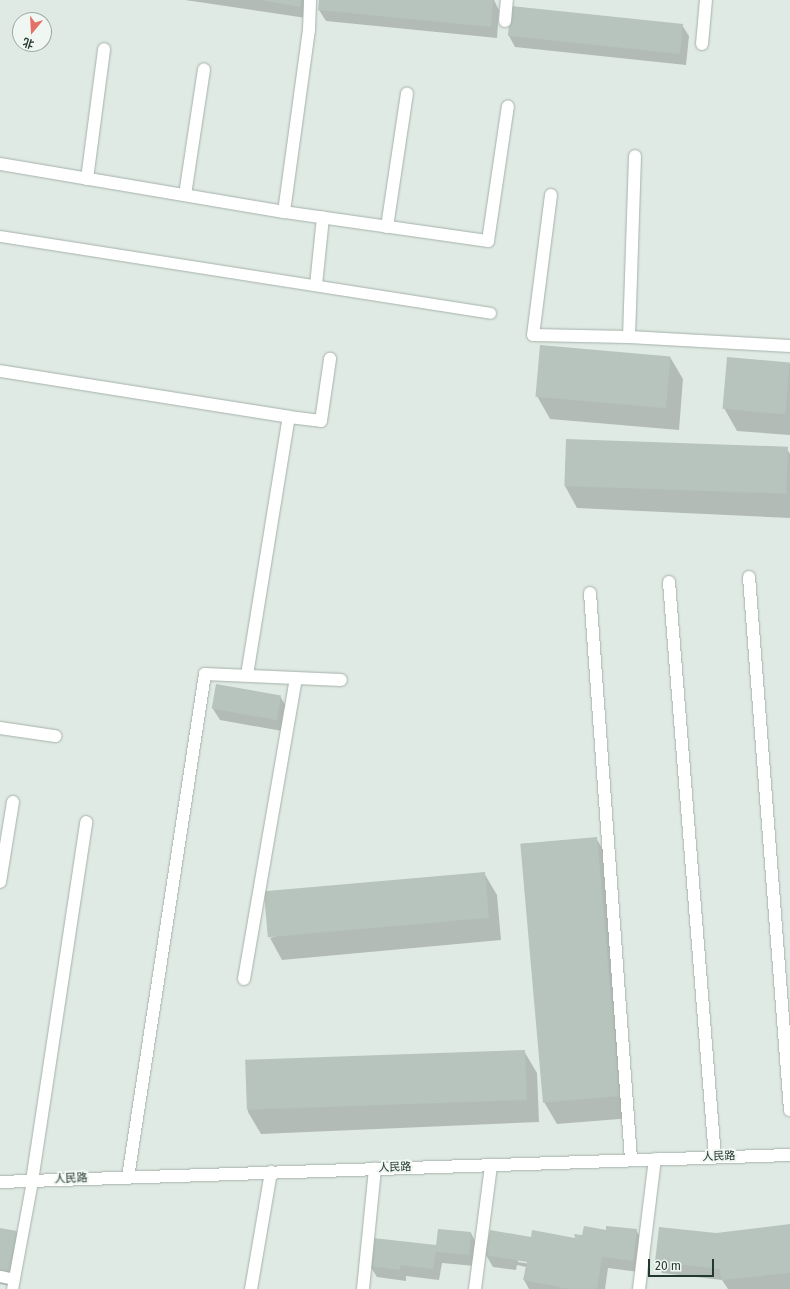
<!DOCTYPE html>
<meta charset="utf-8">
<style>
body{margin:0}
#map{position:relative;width:790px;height:1289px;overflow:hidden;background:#e0eae4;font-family:"Fira Sans","Noto Sans SC",sans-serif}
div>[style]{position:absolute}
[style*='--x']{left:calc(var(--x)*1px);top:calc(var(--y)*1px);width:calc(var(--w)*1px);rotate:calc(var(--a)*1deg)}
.shadow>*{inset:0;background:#0003}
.building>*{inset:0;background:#b6c4bd;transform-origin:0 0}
.roads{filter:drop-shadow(0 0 1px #a4b1aa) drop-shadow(0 0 1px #a4b1aa)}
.lane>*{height:11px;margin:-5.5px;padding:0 5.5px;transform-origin:5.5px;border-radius:5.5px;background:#fff}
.street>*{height:12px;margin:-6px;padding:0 6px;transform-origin:6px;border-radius:6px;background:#fff}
.secondary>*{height:12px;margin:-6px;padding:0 6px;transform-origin:6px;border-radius:6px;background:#fff}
span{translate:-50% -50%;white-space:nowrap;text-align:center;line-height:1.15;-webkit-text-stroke:4px #f0f7f3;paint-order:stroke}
.street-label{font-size:11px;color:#23382f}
.north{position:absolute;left:12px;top:12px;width:40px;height:40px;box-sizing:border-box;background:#f0f7f3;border:1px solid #9eaba5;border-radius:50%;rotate:198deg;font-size:11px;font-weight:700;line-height:16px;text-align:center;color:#23382f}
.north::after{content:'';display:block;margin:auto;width:14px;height:18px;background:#e47164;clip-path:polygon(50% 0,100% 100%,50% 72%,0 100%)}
.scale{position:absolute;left:648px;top:1259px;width:66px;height:18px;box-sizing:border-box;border:2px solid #23382f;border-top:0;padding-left:5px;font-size:12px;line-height:14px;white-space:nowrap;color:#23382f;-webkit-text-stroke:3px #f0f7f3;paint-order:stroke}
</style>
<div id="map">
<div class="shadow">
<div style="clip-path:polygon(185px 0,309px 0,306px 18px)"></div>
<div style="clip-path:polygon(320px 0,494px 0,499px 10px,497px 38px,326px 21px,319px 10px)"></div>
<div style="clip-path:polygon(682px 25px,689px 36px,686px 65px,515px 47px,509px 36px)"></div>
<div style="clip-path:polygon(670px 357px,683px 379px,679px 430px,550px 419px,537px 396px)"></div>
<div style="clip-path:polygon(790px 363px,790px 435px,737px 431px,724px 408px)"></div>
<div style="clip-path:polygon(567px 440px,787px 449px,790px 454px,790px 518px,577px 508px,565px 486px)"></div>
<div style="clip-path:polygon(280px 696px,287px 708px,282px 731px,220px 720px,213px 709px)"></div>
<div style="clip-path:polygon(596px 838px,609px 860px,632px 1118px,557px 1124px,544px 1102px,521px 844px)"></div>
<div style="clip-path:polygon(484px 873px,497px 895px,501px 940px,282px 960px,270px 938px)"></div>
<div style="clip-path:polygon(524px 1051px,537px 1073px,539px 1122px,261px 1134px,248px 1112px,246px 1063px)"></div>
<div style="clip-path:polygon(790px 1225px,790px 1289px,728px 1289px,722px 1280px,662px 1273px,656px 1262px,716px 1234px)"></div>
<div style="clip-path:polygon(0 1229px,16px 1232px,23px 1243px,15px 1287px,0 1284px)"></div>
<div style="clip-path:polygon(evenodd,636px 1230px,643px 1242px,639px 1272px,608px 1268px,605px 1289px,529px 1289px,524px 1280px,526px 1267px,517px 1265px,516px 1270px,493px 1267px,486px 1255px,532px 1238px,576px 1239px,607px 1231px,636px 1230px,518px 1260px,531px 1262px,531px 1264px,518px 1262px,518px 1260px)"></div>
<div style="clip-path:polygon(471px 1233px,477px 1245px,475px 1266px,442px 1263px,439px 1280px,406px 1276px,406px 1281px,377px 1277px,370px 1266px,437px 1246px)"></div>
</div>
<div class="building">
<div style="clip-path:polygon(260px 0,301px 0,300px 7px)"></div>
<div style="clip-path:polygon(319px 0,493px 0,491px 27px,318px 10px)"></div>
<div style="left:511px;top:6px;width:173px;height:30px;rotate:6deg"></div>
<div style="left:540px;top:345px;width:131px;height:52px;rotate:5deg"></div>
<div style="left:727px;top:357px;width:63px;height:52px;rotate:5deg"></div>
<div style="left:566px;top:439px;width:222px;height:47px;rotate:2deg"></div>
<div style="left:216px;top:684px;width:66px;height:25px;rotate:10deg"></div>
<div style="left:597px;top:837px;width:260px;height:77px;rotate:85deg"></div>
<div style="left:485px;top:872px;width:46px;height:222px;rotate:85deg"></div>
<div style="left:525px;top:1050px;width:50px;height:280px;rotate:88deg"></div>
<div style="clip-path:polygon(790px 1224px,790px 1273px,721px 1280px,720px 1269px,655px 1262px,659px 1227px,716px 1233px)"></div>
<div style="clip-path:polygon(584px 1226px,606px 1230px,606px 1226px,637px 1229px,633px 1261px,602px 1257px,597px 1289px,569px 1289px,523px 1280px,527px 1262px,485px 1255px,490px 1230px,531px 1237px,532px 1230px,575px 1238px,574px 1234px,582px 1235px)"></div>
<div style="clip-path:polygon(0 1228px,17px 1231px,9px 1276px,0 1274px)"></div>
<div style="clip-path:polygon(438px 1229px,471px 1232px,469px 1255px,436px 1252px,433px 1269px,400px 1265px,400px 1270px,369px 1266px,373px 1238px,436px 1245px)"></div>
</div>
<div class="roads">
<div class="lane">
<div style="--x:0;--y:236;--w:496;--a:8.9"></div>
<div style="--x:0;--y:1276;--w:14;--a:12"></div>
<div style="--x:12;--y:1289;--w:110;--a:-79.5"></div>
</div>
<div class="street">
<div style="--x:505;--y:21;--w:21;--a:-85"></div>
<div style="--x:702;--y:44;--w:44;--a:-84.8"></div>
<div style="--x:0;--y:164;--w:288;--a:9.6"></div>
<div style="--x:284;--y:212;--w:206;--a:8.1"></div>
<div style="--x:488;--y:241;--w:136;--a:-81.6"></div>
<div style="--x:87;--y:179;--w:131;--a:-82.5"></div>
<div style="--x:185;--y:195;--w:127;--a:-81.4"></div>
<div style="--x:551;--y:195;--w:141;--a:97.3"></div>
<div style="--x:533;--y:335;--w:96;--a:1.2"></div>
<div style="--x:629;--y:337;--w:161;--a:3.2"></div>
<div style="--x:284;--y:212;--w:184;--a:-82.2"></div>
<div style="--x:309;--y:30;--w:30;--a:-88"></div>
<div style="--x:387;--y:227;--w:135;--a:-81.5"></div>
<div style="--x:316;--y:285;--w:68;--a:-84.1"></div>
<div style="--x:629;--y:337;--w:181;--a:-88.1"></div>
<div style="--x:0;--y:371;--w:293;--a:9"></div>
<div style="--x:749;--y:577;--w:535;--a:85.6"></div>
<div style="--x:669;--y:582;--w:577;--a:85.43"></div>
<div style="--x:590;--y:593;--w:568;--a:85.86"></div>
<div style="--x:247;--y:675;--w:261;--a:-80.8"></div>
<div style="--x:289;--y:417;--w:32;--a:7"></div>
<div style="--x:321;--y:421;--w:63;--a:-81.7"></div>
<div style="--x:0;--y:728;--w:56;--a:8.3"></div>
<div style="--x:0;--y:882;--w:81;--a:-80.8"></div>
<div style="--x:244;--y:979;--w:305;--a:-80.2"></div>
<div style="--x:128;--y:1177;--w:509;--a:-81.3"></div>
<div style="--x:205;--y:674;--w:136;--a:2.5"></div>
<div style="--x:32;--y:1181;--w:363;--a:-81.4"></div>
<div style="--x:251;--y:1289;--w:119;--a:-80.3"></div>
<div style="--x:363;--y:1289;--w:121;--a:-84.3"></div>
<div style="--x:475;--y:1289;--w:125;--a:-82.6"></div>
<div style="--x:639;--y:1289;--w:131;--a:-83"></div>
</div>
<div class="secondary">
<div style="--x:0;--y:1182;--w:790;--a:-1.96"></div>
</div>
</div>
<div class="street-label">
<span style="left:719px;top:1157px;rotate:-2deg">人民路</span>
<span style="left:395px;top:1168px;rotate:-2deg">人民路</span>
<span style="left:71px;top:1179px;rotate:-2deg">人民路</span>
</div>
<div class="north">北</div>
<div class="scale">20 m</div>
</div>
